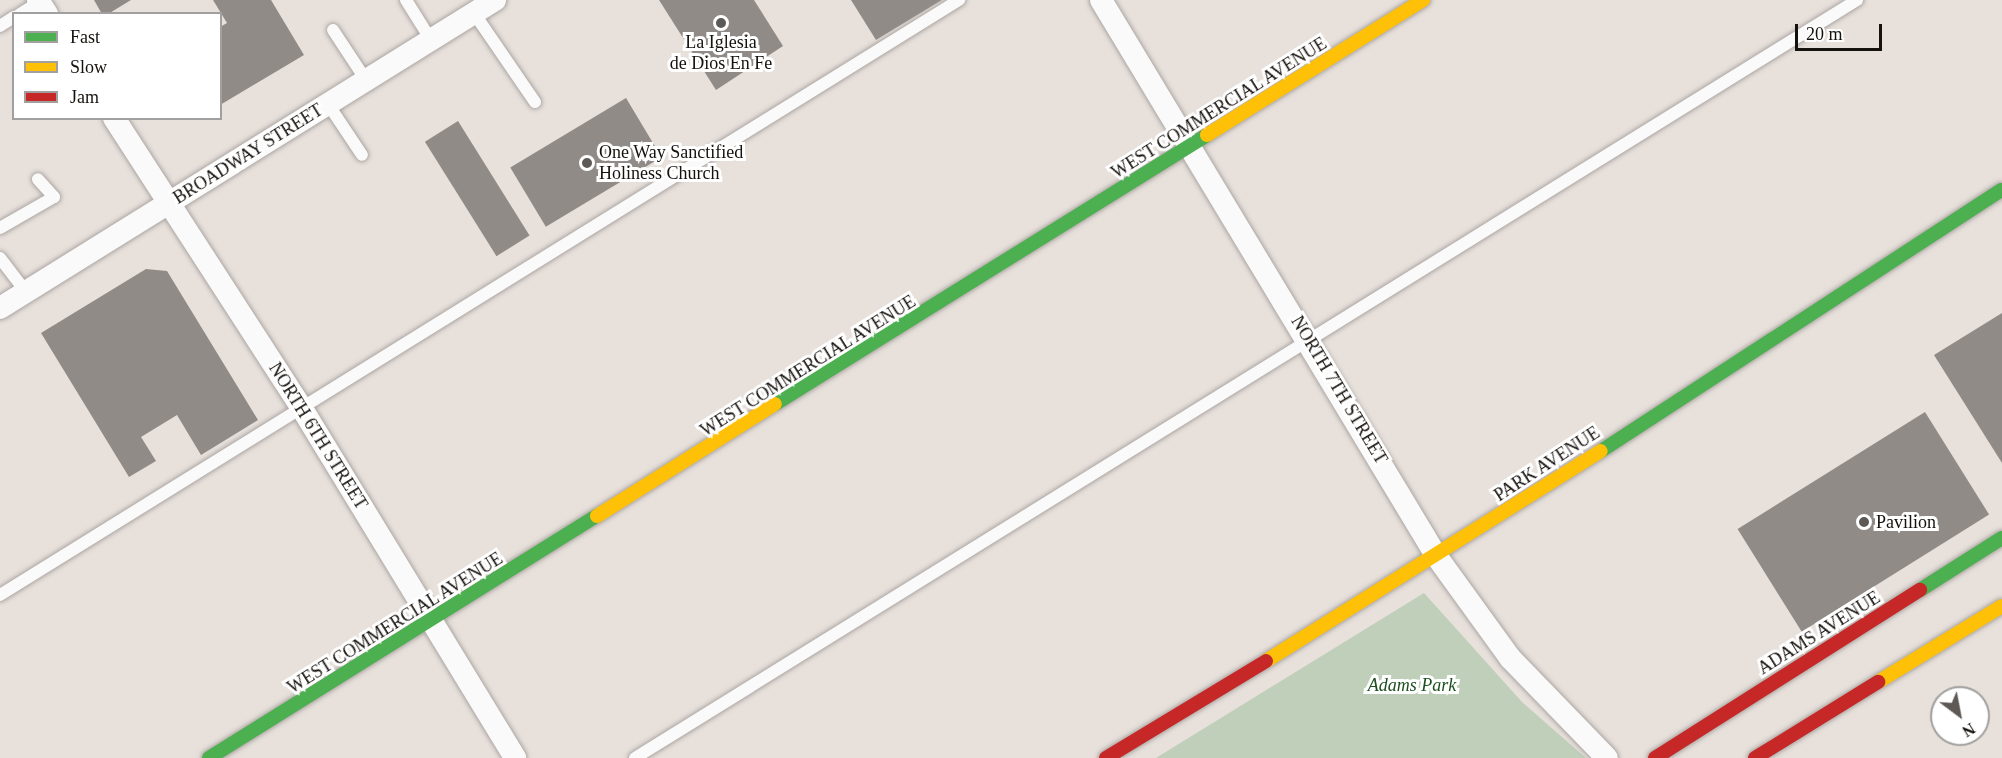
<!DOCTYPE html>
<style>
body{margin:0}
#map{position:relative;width:2002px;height:758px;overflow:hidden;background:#e7e0db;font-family:"Times New Roman",serif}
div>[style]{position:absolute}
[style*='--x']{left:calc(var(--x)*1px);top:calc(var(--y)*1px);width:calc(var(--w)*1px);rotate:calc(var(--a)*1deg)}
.green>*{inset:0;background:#bfcfb9}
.building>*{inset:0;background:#908b87;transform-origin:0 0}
.roads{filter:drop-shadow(0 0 2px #aca6a3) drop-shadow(0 0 2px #aca6a3)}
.lane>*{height:12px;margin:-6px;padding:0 6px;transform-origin:6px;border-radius:6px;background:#fbfafa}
.street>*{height:22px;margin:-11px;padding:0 11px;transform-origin:11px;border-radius:11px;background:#fbfafa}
.fast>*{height:14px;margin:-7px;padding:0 7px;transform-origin:7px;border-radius:7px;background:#4caf50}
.slow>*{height:14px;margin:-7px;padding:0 7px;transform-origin:7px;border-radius:7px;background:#ffc107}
.jam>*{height:14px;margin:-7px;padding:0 7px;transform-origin:7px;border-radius:7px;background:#c62828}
.dots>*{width:16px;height:16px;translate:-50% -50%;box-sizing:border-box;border:3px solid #fff;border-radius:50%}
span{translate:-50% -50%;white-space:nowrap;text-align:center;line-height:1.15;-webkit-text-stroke:6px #fff;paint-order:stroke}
.poi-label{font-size:18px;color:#15110d}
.left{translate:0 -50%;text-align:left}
.street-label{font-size:18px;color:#15110d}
.park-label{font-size:18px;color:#1d4e20;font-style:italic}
.legend{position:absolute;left:12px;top:12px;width:210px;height:108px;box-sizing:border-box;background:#fff;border:2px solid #a1a09e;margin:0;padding:8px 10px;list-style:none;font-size:18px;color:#15110d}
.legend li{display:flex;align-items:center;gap:12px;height:30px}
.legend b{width:30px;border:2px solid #a1a09e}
.north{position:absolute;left:1930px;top:686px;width:60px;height:60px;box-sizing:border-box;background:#fff;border:2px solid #a1a09e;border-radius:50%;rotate:148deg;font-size:16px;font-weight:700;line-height:24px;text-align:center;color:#15110d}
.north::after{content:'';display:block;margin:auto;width:21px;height:27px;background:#5e5955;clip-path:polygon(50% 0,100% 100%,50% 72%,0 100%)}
.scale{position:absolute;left:1795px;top:24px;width:87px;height:27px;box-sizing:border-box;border:3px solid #15110d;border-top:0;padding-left:8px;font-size:18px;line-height:21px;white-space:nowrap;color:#15110d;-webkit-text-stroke:4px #fff;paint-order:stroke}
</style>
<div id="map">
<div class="green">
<div style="clip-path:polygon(1424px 593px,1522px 702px,1586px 758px,1156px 758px)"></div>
</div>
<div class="building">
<div style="clip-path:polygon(94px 0,131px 0,108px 14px,102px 14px)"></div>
<div style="clip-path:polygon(213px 0,271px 0,304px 55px,220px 105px,220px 27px,227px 23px)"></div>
<div style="clip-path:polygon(659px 0,754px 0,783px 46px,716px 90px)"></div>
<div style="clip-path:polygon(851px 0,942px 0,876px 40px)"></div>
<div style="left:626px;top:98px;width:69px;height:135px;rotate:59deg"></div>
<div style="left:458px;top:121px;width:135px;height:39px;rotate:58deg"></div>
<div style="clip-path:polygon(146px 269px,167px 271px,258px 420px,201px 455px,177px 415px,141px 437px,156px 461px,129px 477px,41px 333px)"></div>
<div style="clip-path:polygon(2002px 313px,2002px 463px,1934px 355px)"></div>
<div style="left:1925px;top:412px;width:121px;height:221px;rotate:58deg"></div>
</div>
<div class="roads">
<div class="lane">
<div style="--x:406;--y:0;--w:47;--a:58"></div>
<div style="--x:474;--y:13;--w:108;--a:55.6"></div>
<div style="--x:20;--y:14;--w:26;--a:-32"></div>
<div style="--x:0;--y:26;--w:17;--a:-33"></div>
<div style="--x:333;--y:30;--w:60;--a:56.6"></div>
<div style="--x:328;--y:104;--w:61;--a:56.3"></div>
<div style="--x:0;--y:228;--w:62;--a:-29.9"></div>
<div style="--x:54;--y:197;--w:24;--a:-132"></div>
<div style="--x:0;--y:258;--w:43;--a:52.6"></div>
<div style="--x:0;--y:595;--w:1129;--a:-31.82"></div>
<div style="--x:635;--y:758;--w:1438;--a:-31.81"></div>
</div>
<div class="street">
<div style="--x:38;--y:0;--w:17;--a:57"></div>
<div style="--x:1101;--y:0;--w:650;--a:58.9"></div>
<div style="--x:1437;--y:557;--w:125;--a:54.1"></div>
<div style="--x:1510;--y:658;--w:139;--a:45.9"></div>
<div style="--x:114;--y:118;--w:344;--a:57.1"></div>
<div style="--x:301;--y:407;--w:411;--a:58.6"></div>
<div style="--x:0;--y:308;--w:583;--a:-31.89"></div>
</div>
<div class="fast">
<div style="--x:775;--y:404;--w:509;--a:-31.91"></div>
<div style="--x:1601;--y:451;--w:478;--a:-33.1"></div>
<div style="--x:1920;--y:590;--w:97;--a:-32.4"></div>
<div style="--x:209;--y:758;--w:457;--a:-32"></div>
</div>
<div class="slow">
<div style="--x:1207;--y:135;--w:255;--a:-32"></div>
<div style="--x:597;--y:516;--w:210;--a:-32.2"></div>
<div style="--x:1266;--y:661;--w:395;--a:-32.1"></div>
<div style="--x:1878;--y:682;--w:145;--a:-31.5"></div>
</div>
<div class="jam">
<div style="--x:1106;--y:758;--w:187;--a:-31.2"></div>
<div style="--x:1655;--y:758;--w:314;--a:-32.4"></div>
<div style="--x:1755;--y:758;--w:145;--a:-31.7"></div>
</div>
</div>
<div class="dots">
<div style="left:721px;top:23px;background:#5e5955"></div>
<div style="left:587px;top:163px;background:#5e5955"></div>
<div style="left:1864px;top:522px;background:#5e5955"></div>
</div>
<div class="poi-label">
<span style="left:721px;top:53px">La Iglesia<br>de Dios En Fe</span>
<span class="left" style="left:599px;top:163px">One Way Sanctified<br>Holiness Church</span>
<span class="left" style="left:1876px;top:522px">Pavilion</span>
</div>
<div class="street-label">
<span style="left:1219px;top:108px;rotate:-32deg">WEST COMMERCIAL AVENUE</span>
<span style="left:248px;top:154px;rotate:-32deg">BROADWAY STREET</span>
<span style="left:808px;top:366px;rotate:-32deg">WEST COMMERCIAL AVENUE</span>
<span style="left:1339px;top:390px;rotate:59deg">NORTH 7TH STREET</span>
<span style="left:318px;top:436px;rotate:58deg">NORTH 6TH STREET</span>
<span style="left:1547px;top:464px;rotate:-33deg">PARK AVENUE</span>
<span style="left:395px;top:623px;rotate:-32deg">WEST COMMERCIAL AVENUE</span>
<span style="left:1819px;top:633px;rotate:-32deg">ADAMS AVENUE</span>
</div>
<div class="park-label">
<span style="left:1412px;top:685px">Adams Park</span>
</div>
<ul class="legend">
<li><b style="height:8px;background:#4caf50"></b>Fast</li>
<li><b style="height:8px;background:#ffc107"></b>Slow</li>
<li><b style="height:8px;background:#c62828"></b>Jam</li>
</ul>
<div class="north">N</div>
<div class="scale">20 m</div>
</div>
